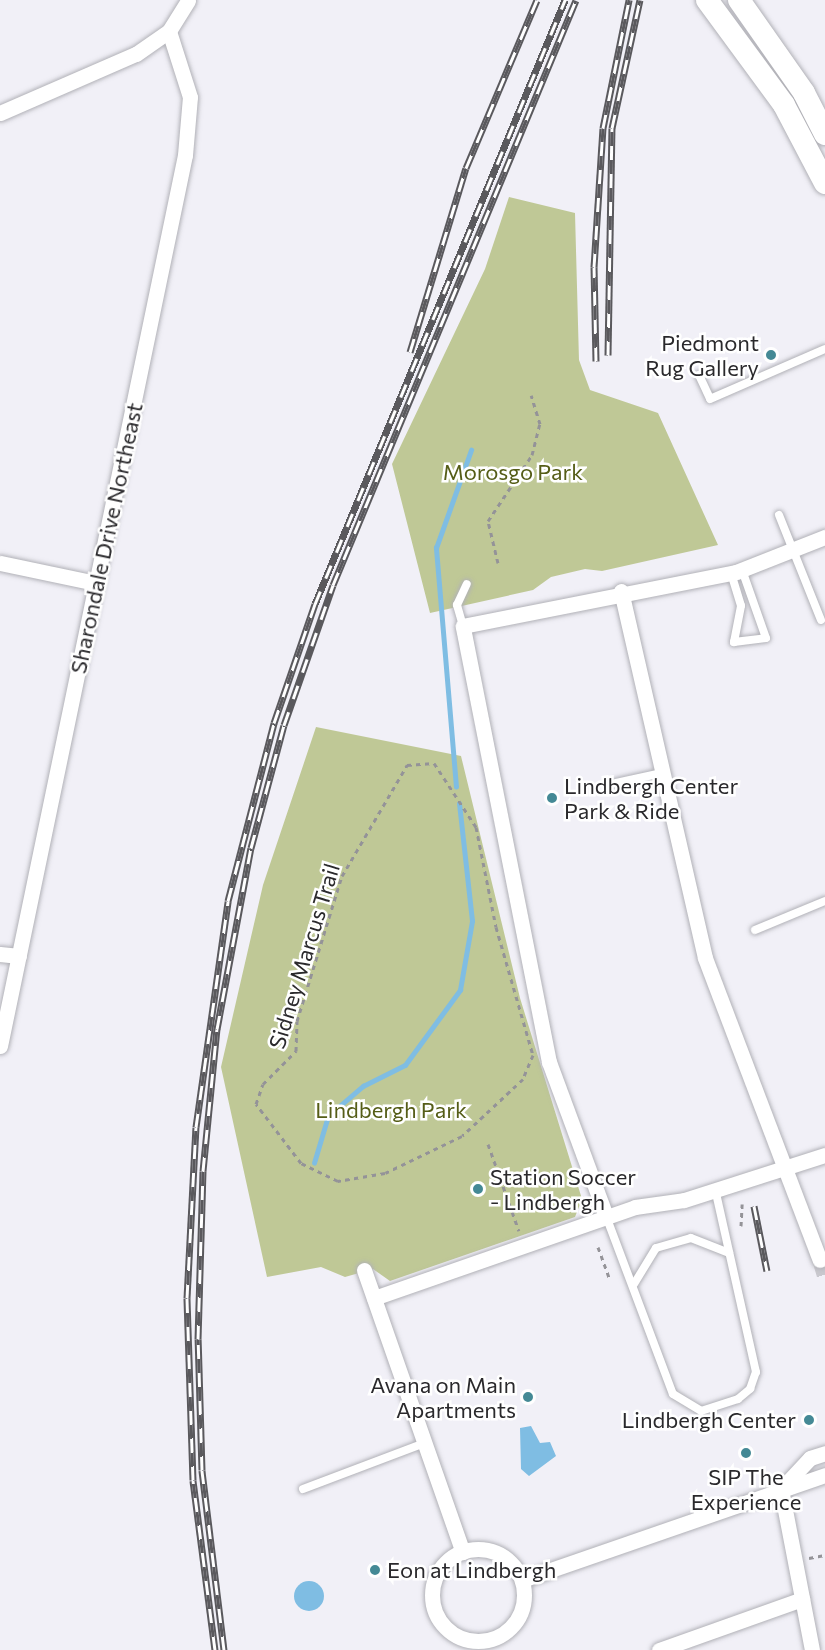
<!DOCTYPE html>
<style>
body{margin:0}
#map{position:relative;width:825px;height:1650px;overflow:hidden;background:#f1f0f7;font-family:Commissioner,sans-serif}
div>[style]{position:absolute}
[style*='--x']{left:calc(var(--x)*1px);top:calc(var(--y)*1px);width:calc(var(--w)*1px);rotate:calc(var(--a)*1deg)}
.green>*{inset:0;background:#bfc896}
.water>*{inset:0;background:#7fbde3}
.round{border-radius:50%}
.stream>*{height:4.5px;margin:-2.25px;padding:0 2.25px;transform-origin:2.25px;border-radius:2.25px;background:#7fbde3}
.street-tunnel>*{height:15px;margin-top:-7.5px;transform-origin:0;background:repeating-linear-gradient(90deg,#c9c8ce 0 15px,transparent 0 23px)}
.path>*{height:3px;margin-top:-1.5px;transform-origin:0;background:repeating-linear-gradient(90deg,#949398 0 4.5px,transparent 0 9px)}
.roads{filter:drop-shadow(0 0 2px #b1b1b7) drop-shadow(0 0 2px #b1b1b7)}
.lane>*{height:8px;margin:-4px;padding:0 4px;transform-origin:4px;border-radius:4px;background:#fff}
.street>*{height:15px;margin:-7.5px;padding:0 7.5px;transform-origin:7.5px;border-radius:7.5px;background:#fff}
.street>.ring{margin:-7.5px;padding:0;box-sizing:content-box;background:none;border:15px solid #fff;border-radius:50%}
.secondary>*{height:22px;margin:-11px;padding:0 11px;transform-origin:11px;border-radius:11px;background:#fff}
.rail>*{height:7px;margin-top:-3.5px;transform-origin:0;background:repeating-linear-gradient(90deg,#fff 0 14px,#5a595d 0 28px);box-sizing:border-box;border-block:2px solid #5a595d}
.dots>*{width:16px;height:16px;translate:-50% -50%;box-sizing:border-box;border:3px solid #fff;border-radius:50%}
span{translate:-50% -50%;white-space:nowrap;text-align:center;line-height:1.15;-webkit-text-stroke:5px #fff;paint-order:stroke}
.poi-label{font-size:22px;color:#2a292c}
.right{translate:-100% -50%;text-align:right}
.left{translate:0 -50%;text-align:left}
.park-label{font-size:22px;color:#555d17}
.street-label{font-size:22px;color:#2a292c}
</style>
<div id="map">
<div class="green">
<div style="clip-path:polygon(509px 197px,575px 213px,579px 360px,590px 390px,658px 413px,718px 545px,602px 571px,585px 569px,551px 577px,533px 590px,430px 613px,392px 464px,485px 269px)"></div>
<div style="clip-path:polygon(316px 727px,461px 756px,520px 998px,582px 1199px,575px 1217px,390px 1281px,373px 1269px,345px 1277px,321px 1267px,267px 1277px,221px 1067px,263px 885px)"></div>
</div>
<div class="water">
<div style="clip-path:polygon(531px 1426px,540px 1443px,550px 1442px,556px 1456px,529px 1476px,521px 1469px,520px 1428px)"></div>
<div class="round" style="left:294px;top:1581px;width:30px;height:30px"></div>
</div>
<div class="stream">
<div style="--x:456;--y:787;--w:240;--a:-94.8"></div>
<div style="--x:436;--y:548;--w:104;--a:-70.3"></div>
<div style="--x:314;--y:1163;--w:49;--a:-73.4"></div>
<div style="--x:328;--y:1116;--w:46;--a:-40.6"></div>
<div style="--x:363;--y:1086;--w:47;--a:-26.6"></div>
<div style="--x:405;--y:1065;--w:93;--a:-53.7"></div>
<div style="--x:460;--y:990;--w:70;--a:-80.1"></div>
<div style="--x:472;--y:921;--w:118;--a:-96.3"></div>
</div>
<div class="street-tunnel">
<div style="--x:820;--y:1260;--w:18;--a:74"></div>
</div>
<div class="path">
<div style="--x:498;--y:563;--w:43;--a:-103.4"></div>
<div style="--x:488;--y:521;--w:79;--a:-56.3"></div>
<div style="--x:532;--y:455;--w:32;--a:-76"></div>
<div style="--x:540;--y:424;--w:30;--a:-107"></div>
<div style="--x:434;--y:763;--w:77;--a:56.7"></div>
<div style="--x:476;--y:827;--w:102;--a:78.7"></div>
<div style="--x:496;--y:927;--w:133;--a:73.9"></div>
<div style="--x:533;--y:1055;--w:26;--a:113"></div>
<div style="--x:523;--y:1079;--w:83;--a:136.9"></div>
<div style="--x:462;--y:1136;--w:85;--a:154.3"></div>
<div style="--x:385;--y:1173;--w:48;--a:170.3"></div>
<div style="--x:338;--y:1181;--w:41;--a:-154.1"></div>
<div style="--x:301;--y:1163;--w:74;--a:-127.3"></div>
<div style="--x:256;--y:1104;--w:21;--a:-71"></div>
<div style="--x:263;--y:1084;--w:47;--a:-45"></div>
<div style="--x:296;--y:1051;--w:30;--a:-88"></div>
<div style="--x:297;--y:1021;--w:152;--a:-72.8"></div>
<div style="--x:342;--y:876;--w:129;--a:-59.6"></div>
<div style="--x:407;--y:765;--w:27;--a:-4"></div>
<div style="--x:488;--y:1144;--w:92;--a:70.4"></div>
<div style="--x:741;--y:1226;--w:22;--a:-87"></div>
<div style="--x:598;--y:1247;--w:35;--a:70"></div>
<div style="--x:809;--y:1558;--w:16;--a:-11"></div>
</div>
<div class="roads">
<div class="lane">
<div style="--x:699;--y:375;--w:26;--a:65"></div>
<div style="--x:710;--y:399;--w:125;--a:-23.5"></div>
<div style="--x:779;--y:515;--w:113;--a:68.2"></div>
<div style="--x:731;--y:573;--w:34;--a:73"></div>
<div style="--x:741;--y:606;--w:37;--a:101"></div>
<div style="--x:734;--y:642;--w:32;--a:-7"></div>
<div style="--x:766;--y:638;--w:72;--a:-109.4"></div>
<div style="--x:463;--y:626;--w:22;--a:-106"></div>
<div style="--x:457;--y:605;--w:23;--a:-65"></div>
<div style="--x:616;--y:783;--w:47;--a:-12.3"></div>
<div style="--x:755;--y:930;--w:76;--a:-22.5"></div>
<div style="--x:606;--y:1216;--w:190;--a:69.4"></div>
<div style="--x:673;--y:1394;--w:33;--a:31"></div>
<div style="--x:701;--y:1411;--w:39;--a:-18"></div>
<div style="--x:738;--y:1399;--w:16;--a:-40"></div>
<div style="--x:750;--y:1389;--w:18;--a:-71"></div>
<div style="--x:756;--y:1372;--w:188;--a:-102.6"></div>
<div style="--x:634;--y:1284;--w:42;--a:-58.6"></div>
<div style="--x:656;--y:1248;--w:36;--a:-16"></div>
<div style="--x:691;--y:1238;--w:41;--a:21.5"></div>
<div style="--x:303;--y:1489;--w:130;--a:-20.7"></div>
</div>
<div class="street">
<div style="--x:0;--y:113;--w:148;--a:-23.5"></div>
<div style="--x:136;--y:54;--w:40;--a:-34.9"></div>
<div style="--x:169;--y:31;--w:36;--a:-58"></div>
<div style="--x:0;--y:563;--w:98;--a:11.8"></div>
<div style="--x:621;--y:591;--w:376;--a:77.1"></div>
<div style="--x:705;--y:958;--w:323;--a:69.2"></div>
<div style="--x:0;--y:954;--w:19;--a:6"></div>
<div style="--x:0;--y:1046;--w:910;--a:-78.27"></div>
<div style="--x:185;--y:155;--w:58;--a:-85.1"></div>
<div style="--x:190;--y:97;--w:69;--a:-107.7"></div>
<div style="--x:606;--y:1216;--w:164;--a:-110.3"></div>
<div style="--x:549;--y:1062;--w:444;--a:-101.2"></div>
<div style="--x:463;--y:626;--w:278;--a:-11.2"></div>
<div style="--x:736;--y:572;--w:96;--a:-21.5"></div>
<div style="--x:364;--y:1270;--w:299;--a:70.7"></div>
<div style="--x:374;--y:1298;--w:276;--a:-19.2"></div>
<div style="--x:635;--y:1207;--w:49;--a:-8.1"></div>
<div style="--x:684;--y:1200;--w:148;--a:-17.7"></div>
<div style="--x:781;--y:1489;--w:164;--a:79.1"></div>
<div style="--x:781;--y:1489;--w:42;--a:-46.9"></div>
<div style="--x:810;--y:1458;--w:16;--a:-18"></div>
<div class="ring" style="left:432px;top:1549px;width:77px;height:77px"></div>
<div style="--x:522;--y:1580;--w:321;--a:-19.1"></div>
<div style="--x:659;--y:1650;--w:152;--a:-19.6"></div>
</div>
<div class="secondary">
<div style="--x:707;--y:0;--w:130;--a:53.7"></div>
<div style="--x:784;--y:105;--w:88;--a:62.3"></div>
<div style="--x:739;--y:0;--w:113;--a:55"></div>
<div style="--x:804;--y:93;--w:46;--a:62.9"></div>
</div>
</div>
<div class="rail">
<div style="--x:410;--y:352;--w:192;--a:-73.1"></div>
<div style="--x:466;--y:168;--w:182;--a:-67.1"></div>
<div style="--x:608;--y:355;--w:227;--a:-89"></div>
<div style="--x:612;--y:128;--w:131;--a:-77.7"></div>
<div style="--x:596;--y:361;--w:94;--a:-91.2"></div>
<div style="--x:594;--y:267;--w:139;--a:-86.3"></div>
<div style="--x:603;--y:128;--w:131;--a:-78.5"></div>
<div style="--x:754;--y:1206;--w:66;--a:78.7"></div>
<div style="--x:215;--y:1650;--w:171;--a:-97.4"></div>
<div style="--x:193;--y:1480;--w:182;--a:-91.9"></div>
<div style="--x:187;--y:1298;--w:171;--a:-87"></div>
<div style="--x:196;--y:1127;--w:228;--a:-81.9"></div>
<div style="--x:228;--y:901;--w:184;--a:-75.5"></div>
<div style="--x:274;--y:723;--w:126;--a:-71"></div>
<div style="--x:315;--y:604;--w:654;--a:-67.51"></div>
<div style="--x:224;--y:1650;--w:181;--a:-97"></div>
<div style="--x:202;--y:1470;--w:131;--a:-91.7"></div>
<div style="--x:198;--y:1339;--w:168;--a:-88.3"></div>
<div style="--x:203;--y:1171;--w:143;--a:-84.4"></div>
<div style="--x:217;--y:1029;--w:184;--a:-79.4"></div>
<div style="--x:251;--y:848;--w:127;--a:-75"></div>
<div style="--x:284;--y:725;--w:148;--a:-70.7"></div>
<div style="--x:333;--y:585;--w:633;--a:-67.44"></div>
</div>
<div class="dots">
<div style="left:771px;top:355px;background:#448995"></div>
<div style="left:552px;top:798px;background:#448995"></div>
<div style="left:478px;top:1189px;background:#448995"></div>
<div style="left:528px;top:1397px;background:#448995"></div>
<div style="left:809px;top:1420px;background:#448995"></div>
<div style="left:746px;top:1453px;background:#448995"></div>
<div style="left:375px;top:1570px;background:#448995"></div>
</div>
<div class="poi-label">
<span class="right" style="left:759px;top:355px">Piedmont<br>Rug Gallery</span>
<span class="left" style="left:564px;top:798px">Lindbergh Center<br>Park &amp; Ride</span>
<span class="left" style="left:490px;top:1189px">Station Soccer<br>- Lindbergh</span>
<span class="right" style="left:516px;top:1397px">Avana on Main<br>Apartments</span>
<span class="right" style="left:796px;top:1420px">Lindbergh Center</span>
<span style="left:746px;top:1489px">SIP The<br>Experience</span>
<span class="left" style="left:387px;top:1570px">Eon at Lindbergh</span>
</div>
<div class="park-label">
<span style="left:513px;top:472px">Morosgo Park</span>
<span style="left:391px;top:1110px">Lindbergh Park</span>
</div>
<div class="street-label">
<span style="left:106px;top:538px;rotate:-78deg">Sharondale Drive Northeast</span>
<span style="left:304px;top:956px;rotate:-73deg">Sidney Marcus Trail</span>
</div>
</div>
